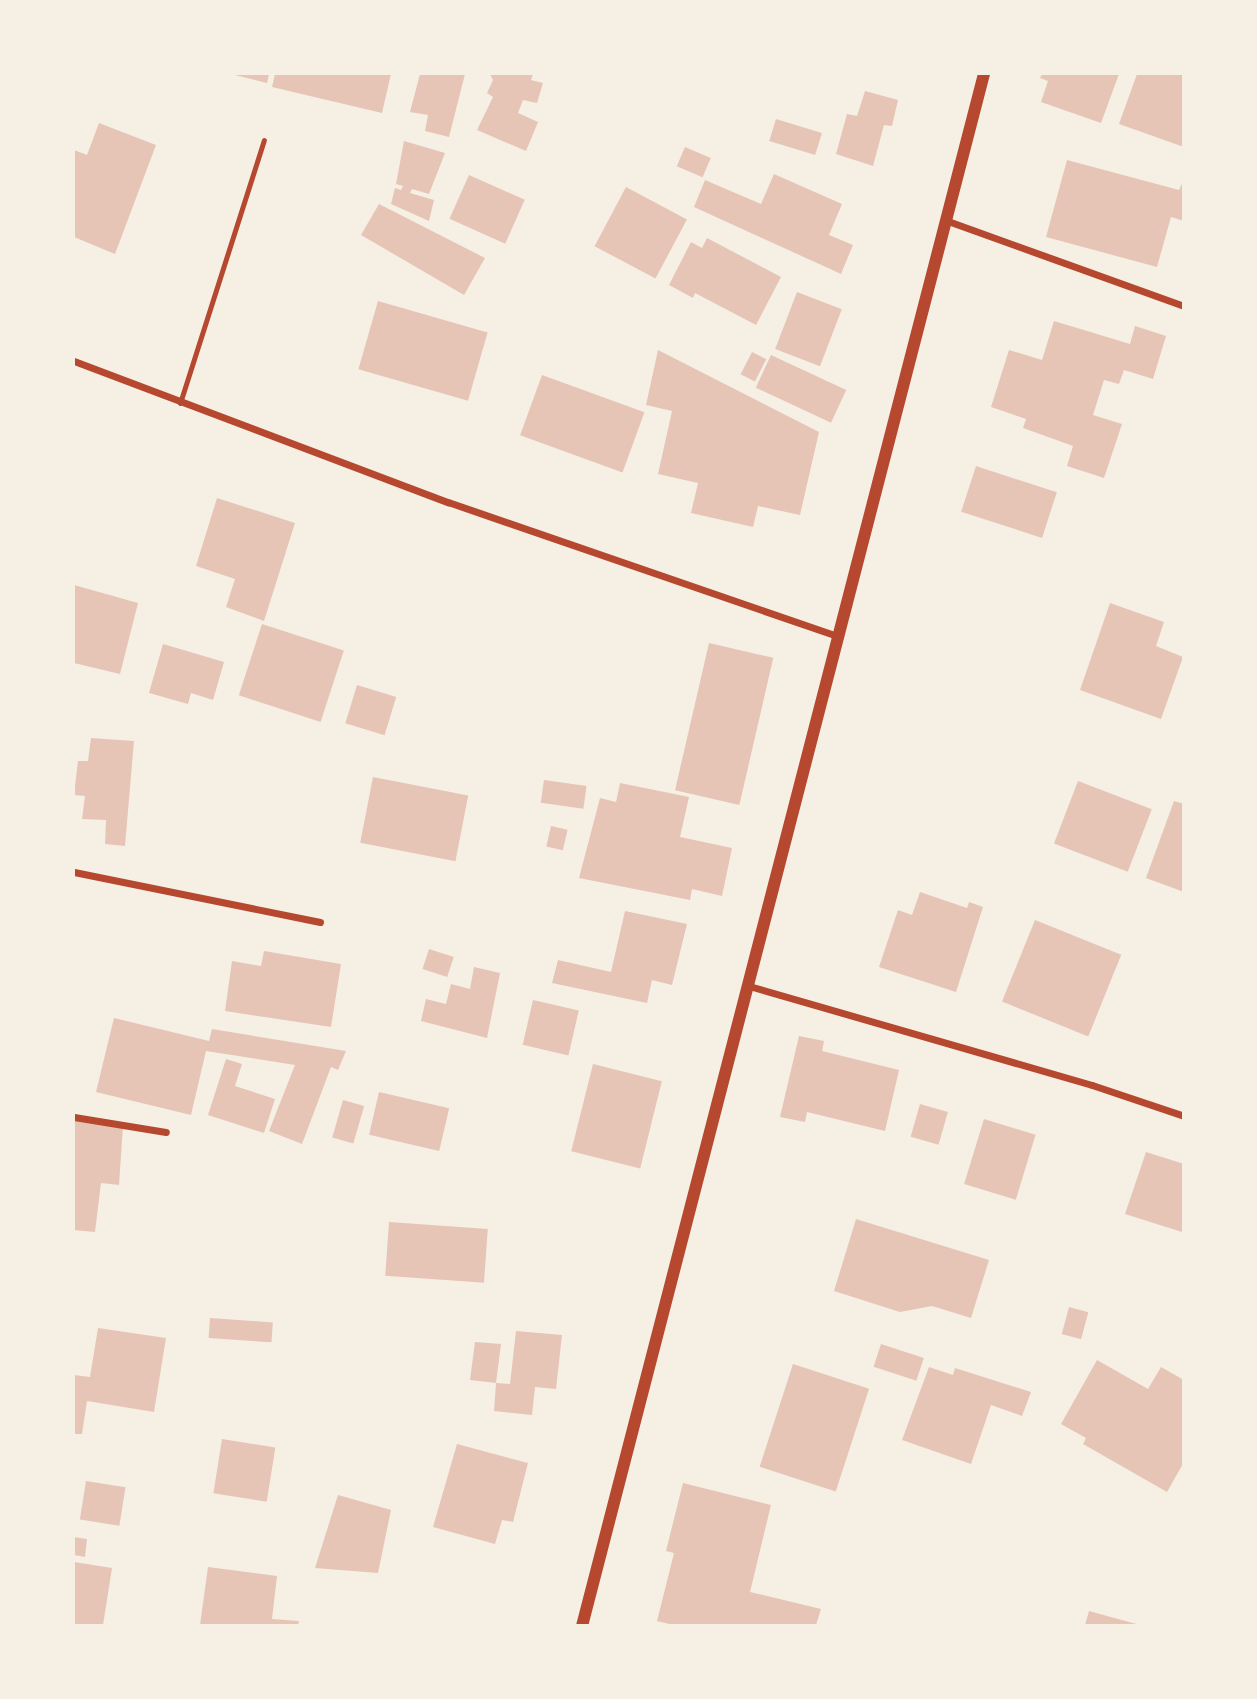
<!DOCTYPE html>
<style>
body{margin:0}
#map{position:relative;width:1257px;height:1699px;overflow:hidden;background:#f6efe4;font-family:"PT Sans",sans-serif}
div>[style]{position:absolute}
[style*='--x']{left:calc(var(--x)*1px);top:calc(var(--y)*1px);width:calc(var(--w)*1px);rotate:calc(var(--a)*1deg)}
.building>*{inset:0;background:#e6c5b7;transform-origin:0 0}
.service>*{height:5px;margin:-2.5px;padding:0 2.5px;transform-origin:2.5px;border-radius:2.5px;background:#b5482f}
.minor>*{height:7px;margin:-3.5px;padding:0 3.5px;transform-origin:3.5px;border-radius:3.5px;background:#b5482f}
.tertiary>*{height:12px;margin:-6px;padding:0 6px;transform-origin:6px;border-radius:6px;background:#b5482f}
span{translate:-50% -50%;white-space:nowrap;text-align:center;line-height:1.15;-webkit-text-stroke:5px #f6efe4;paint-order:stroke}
.frame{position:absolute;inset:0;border:75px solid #f6efe4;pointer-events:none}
</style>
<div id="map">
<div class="building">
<div style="clip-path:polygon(231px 74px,269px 74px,267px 83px)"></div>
<div style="clip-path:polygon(275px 74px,391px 74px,382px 113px,272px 87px)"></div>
<div style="clip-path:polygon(420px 74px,465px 74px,449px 137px,425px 131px,428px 115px,410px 112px)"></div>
<div style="clip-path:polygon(490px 74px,533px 74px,531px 80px,543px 83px,537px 103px,523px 100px,518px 113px,538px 122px,526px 151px,477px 130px,493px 97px,487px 93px,493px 80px)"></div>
<div style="clip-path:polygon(1042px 74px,1119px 74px,1101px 123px,1041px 102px,1048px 81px,1040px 78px)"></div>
<div style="clip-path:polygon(1137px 74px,1184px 74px,1184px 147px,1119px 124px)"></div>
<div style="clip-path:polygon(865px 91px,898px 100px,892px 126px,884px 125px,873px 166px,836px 154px,847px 114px,857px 116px)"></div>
<div style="left:776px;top:119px;width:48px;height:23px;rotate:17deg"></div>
<div style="clip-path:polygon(99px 123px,156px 145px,115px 254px,74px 237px,74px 150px,87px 155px)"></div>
<div style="clip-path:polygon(404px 141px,445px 153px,429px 194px,412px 189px,410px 193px,434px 200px,429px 221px,391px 204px,395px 188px,401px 190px,403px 186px,396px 184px)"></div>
<div style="left:685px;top:147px;width:28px;height:21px;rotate:23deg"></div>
<div style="clip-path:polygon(1067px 160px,1179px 190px,1184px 179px,1184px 221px,1171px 217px,1157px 267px,1046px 237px)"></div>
<div style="clip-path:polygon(774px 174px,842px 204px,829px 235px,853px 245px,841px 274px,694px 207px,705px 180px,761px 204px)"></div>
<div style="left:469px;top:175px;width:61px;height:48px;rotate:24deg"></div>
<div style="left:626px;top:187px;width:69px;height:67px;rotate:28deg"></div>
<div style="clip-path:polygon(379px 204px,485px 258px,464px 295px,361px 235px)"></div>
<div style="clip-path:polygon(707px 238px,781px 277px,756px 325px,695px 293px,693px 298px,669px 285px,691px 242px,702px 248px)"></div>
<div style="left:797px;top:292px;width:48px;height:61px;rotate:21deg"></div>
<div style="left:378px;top:301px;width:114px;height:71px;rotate:16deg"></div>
<div style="clip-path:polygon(1054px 321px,1130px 344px,1135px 326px,1166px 336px,1153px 379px,1124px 370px,1119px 384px,1104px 380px,1093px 415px,1122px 424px,1104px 478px,1067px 466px,1073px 446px,1023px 428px,1026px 419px,991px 407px,1009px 350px,1042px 360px)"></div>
<div style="clip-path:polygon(658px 350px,819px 432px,800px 515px,758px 506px,753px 527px,691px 513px,698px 483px,658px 474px,672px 411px,646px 405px)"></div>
<div style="left:752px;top:352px;width:16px;height:25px;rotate:27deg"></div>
<div style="left:771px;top:355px;width:83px;height:36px;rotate:25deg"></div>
<div style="left:542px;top:375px;width:109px;height:64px;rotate:20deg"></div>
<div style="left:976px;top:466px;width:85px;height:48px;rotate:18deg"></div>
<div style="clip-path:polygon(217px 498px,295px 523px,264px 621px,226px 607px,235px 579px,196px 566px)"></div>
<div style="clip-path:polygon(74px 585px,138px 603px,120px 674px,74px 663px)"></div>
<div style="clip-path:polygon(1110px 603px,1164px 622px,1156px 646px,1183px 657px,1161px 719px,1080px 690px)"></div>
<div style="left:262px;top:624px;width:86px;height:75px;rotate:18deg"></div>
<div style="left:709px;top:643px;width:66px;height:151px;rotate:13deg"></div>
<div style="clip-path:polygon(163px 644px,224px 662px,213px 700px,191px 693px,188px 704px,149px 693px)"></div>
<div style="left:357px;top:685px;width:41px;height:40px;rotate:17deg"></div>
<div style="clip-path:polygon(91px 738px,134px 741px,125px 846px,105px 844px,106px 820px,82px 819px,85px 796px,74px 795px,78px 761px,88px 761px)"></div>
<div style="left:373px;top:777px;width:97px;height:67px;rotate:11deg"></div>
<div style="left:544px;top:780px;width:43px;height:23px;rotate:8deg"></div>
<div style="left:1078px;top:781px;width:79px;height:67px;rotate:21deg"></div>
<div style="clip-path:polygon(620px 783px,689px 797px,680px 837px,732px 848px,722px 896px,692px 889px,690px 900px,579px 878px,600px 798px,616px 802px)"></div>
<div style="clip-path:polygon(1174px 801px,1184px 804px,1184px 892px,1146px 878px)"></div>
<div style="left:551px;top:826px;width:17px;height:21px;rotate:13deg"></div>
<div style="clip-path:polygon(920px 892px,967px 908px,969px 902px,983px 907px,956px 992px,879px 967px,898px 910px,912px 915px)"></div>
<div style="clip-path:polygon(625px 911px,687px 924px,672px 985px,652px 980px,647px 1003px,552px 983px,558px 960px,611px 972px)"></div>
<div style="left:1035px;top:920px;width:93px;height:88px;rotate:22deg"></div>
<div style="left:429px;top:949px;width:26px;height:21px;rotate:18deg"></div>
<div style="clip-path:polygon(264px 951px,341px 964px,331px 1027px,225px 1011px,232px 961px,261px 966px)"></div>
<div style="clip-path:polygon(474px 967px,500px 973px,487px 1038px,421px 1021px,426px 999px,446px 1004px,451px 984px,470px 989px)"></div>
<div style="left:533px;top:1000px;width:47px;height:46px;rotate:13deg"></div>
<div style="clip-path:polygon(114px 1018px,209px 1041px,212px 1029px,346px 1051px,338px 1070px,331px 1067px,302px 1144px,269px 1131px,295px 1065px,206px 1051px,191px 1115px,96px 1092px)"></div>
<div style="clip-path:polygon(799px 1036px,824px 1041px,822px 1051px,899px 1070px,885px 1131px,807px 1112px,805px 1122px,780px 1117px)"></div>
<div style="clip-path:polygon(226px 1059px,242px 1064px,235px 1086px,275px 1099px,264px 1133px,208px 1115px)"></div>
<div style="left:593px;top:1064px;width:71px;height:90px;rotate:14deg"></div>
<div style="left:379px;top:1092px;width:72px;height:44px;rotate:13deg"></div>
<div style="left:343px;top:1100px;width:22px;height:39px;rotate:16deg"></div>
<div style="left:920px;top:1104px;width:29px;height:34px;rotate:16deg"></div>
<div style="left:984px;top:1119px;width:54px;height:68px;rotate:17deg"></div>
<div style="clip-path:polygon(74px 1120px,123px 1126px,119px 1185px,101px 1183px,95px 1232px,74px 1230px)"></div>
<div style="clip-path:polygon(1146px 1152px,1184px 1164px,1182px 1232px,1125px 1214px)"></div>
<div style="clip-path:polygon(856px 1219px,989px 1260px,971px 1318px,932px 1306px,900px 1312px,834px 1291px)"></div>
<div style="left:389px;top:1222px;width:99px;height:54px;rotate:4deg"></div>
<div style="left:1069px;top:1307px;width:20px;height:28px;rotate:15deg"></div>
<div style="left:210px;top:1318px;width:63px;height:20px;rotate:4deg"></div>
<div style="clip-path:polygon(98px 1328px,166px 1338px,154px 1412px,87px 1401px,82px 1434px,74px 1434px,74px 1375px,90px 1377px)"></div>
<div style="clip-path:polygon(516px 1331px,562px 1335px,556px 1389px,535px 1387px,532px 1415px,494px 1411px,496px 1383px,470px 1380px,475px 1342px,501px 1344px,496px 1383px,510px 1384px)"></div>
<div style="left:881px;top:1344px;width:45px;height:24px;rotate:18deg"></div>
<div style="clip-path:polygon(1097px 1360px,1148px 1389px,1161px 1367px,1184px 1380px,1184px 1462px,1167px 1492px,1083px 1444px,1086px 1438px,1061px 1424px)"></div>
<div style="left:793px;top:1364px;width:80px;height:108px;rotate:18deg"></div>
<div style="clip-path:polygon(929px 1367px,953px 1375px,955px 1368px,1031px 1392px,1022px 1416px,991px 1405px,971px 1464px,902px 1440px)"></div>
<div style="left:222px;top:1439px;width:54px;height:55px;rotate:9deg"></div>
<div style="clip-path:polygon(457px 1444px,528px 1463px,513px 1522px,502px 1520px,495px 1544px,433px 1527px)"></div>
<div style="left:86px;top:1481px;width:40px;height:39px;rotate:9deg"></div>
<div style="clip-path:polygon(683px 1483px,771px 1505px,750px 1592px,821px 1609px,816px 1625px,673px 1625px,657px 1621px,674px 1553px,666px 1551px)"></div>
<div style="clip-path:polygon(338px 1495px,391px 1510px,378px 1573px,315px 1568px)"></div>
<div style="clip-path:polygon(74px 1537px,87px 1539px,85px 1557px,74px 1555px)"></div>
<div style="clip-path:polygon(74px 1562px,112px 1568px,103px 1625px,74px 1625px)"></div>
<div style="clip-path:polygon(208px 1567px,277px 1576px,272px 1619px,299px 1621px,298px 1625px,200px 1625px)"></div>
<div style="clip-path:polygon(1089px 1611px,1140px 1625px,1085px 1625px)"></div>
</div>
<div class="service">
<div style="--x:180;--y:403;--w:276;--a:-72.3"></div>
</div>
<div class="minor">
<div style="--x:945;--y:220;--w:254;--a:19.8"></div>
<div style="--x:74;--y:361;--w:400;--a:20.7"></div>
<div style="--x:448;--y:502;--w:414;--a:19"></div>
<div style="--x:74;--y:872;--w:251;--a:11.5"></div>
<div style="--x:749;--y:986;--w:357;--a:16.1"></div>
<div style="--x:1092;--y:1085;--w:97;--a:18.6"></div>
<div style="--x:74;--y:1117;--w:93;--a:9.3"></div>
</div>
<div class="tertiary">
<div style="--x:582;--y:1626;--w:1603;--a:-75.48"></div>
</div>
<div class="frame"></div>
</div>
